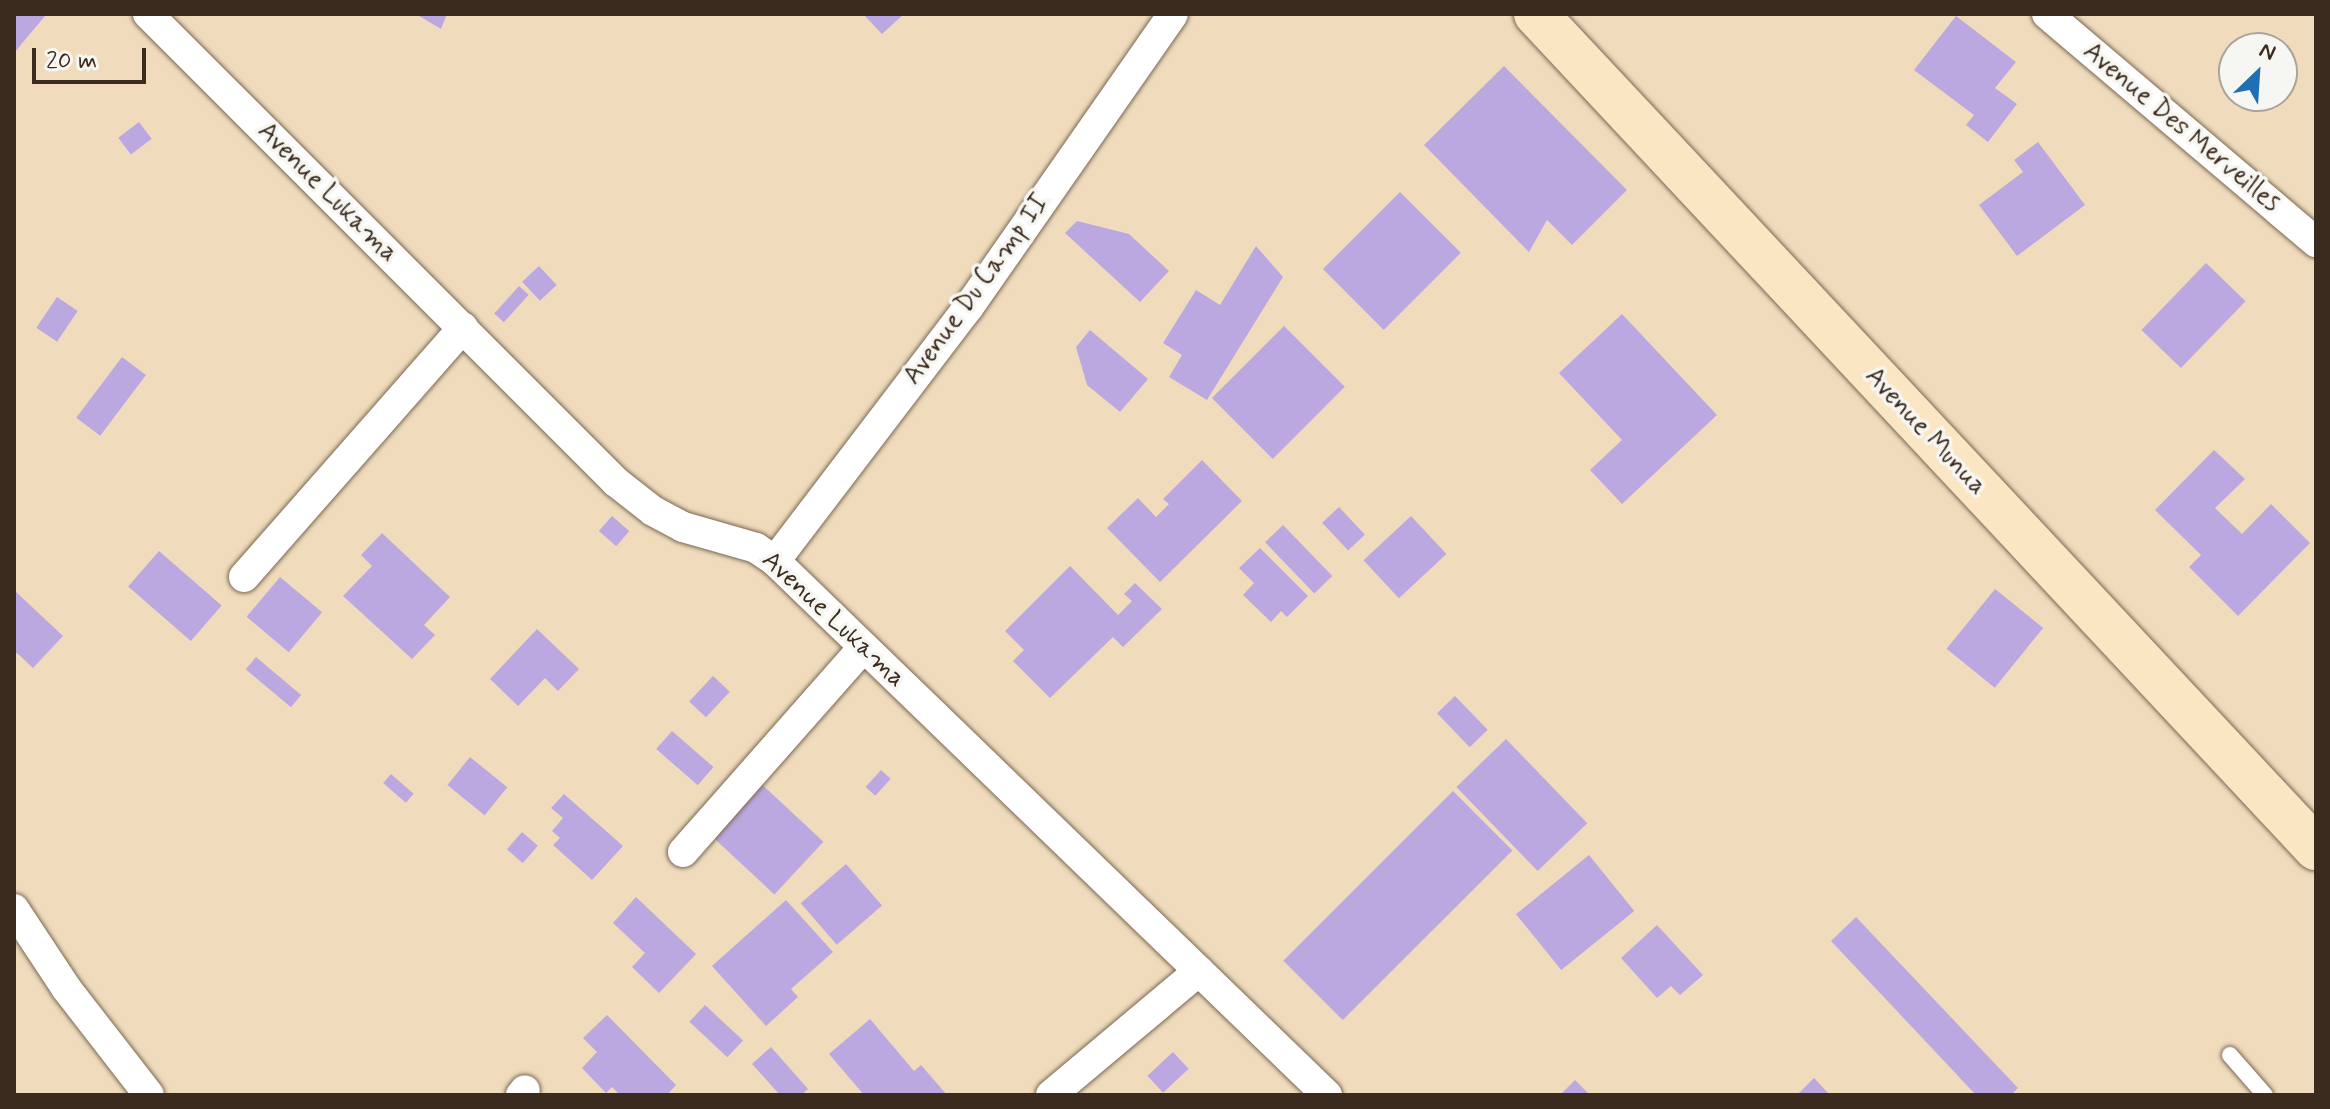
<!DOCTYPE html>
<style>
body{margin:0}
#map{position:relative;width:2330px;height:1109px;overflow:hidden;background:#f0dcbc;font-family:Mynerve,sans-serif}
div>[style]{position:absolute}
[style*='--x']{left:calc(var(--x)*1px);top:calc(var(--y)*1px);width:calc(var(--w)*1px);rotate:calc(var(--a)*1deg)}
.building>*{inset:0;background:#bca8e0;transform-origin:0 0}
.roads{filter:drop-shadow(0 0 2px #7a6855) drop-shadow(0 0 2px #7a6855)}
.service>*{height:16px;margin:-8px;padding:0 8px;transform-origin:8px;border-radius:8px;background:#fff}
.minor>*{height:30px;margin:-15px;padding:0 15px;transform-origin:15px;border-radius:15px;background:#fff}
.secondary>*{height:44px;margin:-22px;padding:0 22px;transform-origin:22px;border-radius:22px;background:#fbe6c4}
span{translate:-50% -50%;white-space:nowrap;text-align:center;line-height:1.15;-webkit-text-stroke:7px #f6f6f2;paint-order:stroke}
.street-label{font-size:26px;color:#3b2a1e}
.frame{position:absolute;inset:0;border:16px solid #3b2a1e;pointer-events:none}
.north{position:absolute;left:2218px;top:32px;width:80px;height:80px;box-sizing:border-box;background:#f6f6f2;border:2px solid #aba49d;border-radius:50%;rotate:25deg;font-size:22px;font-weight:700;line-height:32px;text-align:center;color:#3b2a1e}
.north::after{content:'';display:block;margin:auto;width:28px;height:36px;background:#1f6fb2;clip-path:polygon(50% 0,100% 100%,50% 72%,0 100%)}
.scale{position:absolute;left:32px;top:48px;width:114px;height:36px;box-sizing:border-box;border:4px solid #3b2a1e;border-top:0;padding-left:10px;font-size:24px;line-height:28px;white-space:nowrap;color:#3b2a1e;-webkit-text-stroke:6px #f6f6f2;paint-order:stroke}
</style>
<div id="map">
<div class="building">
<div style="clip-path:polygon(14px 14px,45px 16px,14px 53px)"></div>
<div style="clip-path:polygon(416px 14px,447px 14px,441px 29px)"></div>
<div style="clip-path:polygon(863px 14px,904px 14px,882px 34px)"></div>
<div style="clip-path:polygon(1956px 16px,2016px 62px,1995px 88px,2017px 104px,1988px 142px,1966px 125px,1974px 115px,1914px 70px)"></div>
<div style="clip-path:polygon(1504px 66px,1627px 190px,1572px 245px,1547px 220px,1529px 252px,1424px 145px)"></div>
<div style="left:139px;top:122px;width:21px;height:26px;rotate:53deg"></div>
<div style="clip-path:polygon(2038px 142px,2085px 205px,2017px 256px,1979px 205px,2023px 172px,2014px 160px)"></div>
<div style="left:1400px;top:192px;width:86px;height:109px;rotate:45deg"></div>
<div style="clip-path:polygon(1077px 221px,1129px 234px,1169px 271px,1140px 302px,1065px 233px)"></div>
<div style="clip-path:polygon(1256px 246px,1283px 277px,1207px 400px,1169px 377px,1182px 355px,1163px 343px,1196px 290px,1220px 305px)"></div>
<div style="left:2206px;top:263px;width:55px;height:93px;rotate:44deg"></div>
<div style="left:539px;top:266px;width:26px;height:23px;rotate:47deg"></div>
<div style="left:519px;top:286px;width:13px;height:37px;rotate:42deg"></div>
<div style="left:57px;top:297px;width:25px;height:37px;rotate:34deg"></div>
<div style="clip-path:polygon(1622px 314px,1717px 415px,1622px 504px,1590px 470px,1622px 440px,1559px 373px)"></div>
<div style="left:1284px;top:326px;width:86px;height:102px;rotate:45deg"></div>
<div style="clip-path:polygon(1090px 330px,1148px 379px,1120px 412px,1087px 385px,1076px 347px)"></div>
<div style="left:122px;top:357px;width:30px;height:76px;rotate:37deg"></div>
<div style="clip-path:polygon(2214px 450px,2245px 479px,2215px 508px,2242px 534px,2271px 504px,2310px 543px,2238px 616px,2189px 567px,2201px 555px,2155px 510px)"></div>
<div style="clip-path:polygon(1202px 460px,1242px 501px,1160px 582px,1107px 528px,1138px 498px,1156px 517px,1169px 504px,1163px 499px)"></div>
<div style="left:1339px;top:507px;width:38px;height:23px;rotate:47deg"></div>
<div style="left:612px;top:516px;width:23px;height:20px;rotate:41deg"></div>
<div style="left:1411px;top:516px;width:52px;height:65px;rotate:47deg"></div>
<div style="left:1283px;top:525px;width:71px;height:25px;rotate:46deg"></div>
<div style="clip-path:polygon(382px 533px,450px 597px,424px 625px,435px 635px,412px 659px,343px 596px,372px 566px,361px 555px)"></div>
<div style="clip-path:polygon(1260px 548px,1308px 596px,1287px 617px,1281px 611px,1271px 622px,1243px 595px,1254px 583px,1239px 568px)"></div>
<div style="left:159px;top:551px;width:83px;height:47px;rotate:41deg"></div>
<div style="clip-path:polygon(1070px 566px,1118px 615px,1132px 601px,1124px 594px,1135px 583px,1162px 609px,1123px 647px,1113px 637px,1050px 698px,1013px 661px,1024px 650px,1005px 631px)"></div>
<div style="left:280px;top:577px;width:55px;height:52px;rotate:40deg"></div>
<div style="left:1995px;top:589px;width:62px;height:77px;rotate:39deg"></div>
<div style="clip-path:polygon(14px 590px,63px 636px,33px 668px,17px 653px,14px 656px)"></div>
<div style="clip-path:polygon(537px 629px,579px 669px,558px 691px,545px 678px,518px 706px,490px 679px)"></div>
<div style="left:256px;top:657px;width:59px;height:16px;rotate:40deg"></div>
<div style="left:713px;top:676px;width:23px;height:35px;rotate:43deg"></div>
<div style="left:1455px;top:696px;width:47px;height:25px;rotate:46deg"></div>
<div style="left:672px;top:731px;width:55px;height:24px;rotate:41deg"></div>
<div style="left:1506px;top:739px;width:117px;height:69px;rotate:46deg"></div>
<div style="left:470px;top:757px;width:48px;height:36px;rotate:39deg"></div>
<div style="left:881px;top:770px;width:13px;height:23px;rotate:42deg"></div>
<div style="left:391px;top:774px;width:30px;height:12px;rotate:41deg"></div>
<div style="left:754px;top:777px;width:95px;height:72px;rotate:43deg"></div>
<div style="left:1453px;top:791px;width:84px;height:240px;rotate:45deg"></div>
<div style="clip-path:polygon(564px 794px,623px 846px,592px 880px,553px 845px,560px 838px,552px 831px,563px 818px,551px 808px)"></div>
<div style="left:522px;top:832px;width:21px;height:23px;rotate:41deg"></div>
<div style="left:1589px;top:855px;width:72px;height:94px;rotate:51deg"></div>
<div style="left:846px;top:864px;width:55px;height:60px;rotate:49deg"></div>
<div style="clip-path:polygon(636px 897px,696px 954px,659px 993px,632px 967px,645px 953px,613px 923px)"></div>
<div style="clip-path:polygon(786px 900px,833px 952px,791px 989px,798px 997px,766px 1026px,712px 966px)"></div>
<div style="clip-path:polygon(1856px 917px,2018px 1088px,2011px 1095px,1976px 1095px,1831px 941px)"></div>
<div style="clip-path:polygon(1657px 925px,1703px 975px,1680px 995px,1671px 986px,1657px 998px,1621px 958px)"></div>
<div style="left:705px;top:1005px;width:52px;height:23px;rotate:43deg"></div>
<div style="clip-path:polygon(607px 1015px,676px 1085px,667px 1095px,620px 1095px,612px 1087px,606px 1093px,582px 1068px,597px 1052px,583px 1038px)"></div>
<div style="clip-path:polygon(870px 1019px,914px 1071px,921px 1065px,947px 1095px,864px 1095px,829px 1054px)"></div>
<div style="clip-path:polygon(771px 1047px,808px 1089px,801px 1095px,780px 1095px,752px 1064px)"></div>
<div style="left:1173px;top:1052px;width:23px;height:35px;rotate:47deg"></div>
<div style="clip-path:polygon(1814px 1078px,1830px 1095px,1797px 1095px)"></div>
<div style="clip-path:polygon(1575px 1080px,1590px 1095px,1560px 1095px)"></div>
</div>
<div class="roads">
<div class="service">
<div style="--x:2230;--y:1055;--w:53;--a:48.8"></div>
</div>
<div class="minor">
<div style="--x:148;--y:14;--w:662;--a:45"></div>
<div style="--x:616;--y:482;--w:47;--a:38.1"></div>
<div style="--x:653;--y:511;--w:34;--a:28"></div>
<div style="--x:683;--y:527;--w:76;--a:16"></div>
<div style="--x:756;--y:548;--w:23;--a:34"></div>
<div style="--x:775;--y:561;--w:768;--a:44.05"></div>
<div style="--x:2047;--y:14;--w:353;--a:40.3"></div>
<div style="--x:775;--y:561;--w:318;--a:-52.7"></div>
<div style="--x:968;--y:308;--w:358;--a:-55.1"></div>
<div style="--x:244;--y:577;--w:332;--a:-48.7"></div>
<div style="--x:683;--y:852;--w:273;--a:-48.6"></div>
<div style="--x:14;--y:909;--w:95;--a:56.6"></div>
<div style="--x:66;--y:988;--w:135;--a:52.2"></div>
<div style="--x:521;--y:1095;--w:6;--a:-51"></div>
<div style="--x:1051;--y:1095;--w:193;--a:-40"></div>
</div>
<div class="secondary">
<div style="--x:1536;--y:14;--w:1142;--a:46.92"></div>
</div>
</div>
<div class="street-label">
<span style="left:2181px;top:128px;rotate:40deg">Avenue Des Merveilles</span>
<span style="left:327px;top:193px;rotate:45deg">Avenue Lukama</span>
<span style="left:977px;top:290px;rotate:-54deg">Avenue Du Camp II</span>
<span style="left:1925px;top:432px;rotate:47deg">Avenue Munua</span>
<span style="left:833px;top:620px;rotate:43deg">Avenue Lukama</span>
</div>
<div class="frame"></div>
<div class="north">N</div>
<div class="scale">20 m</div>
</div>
